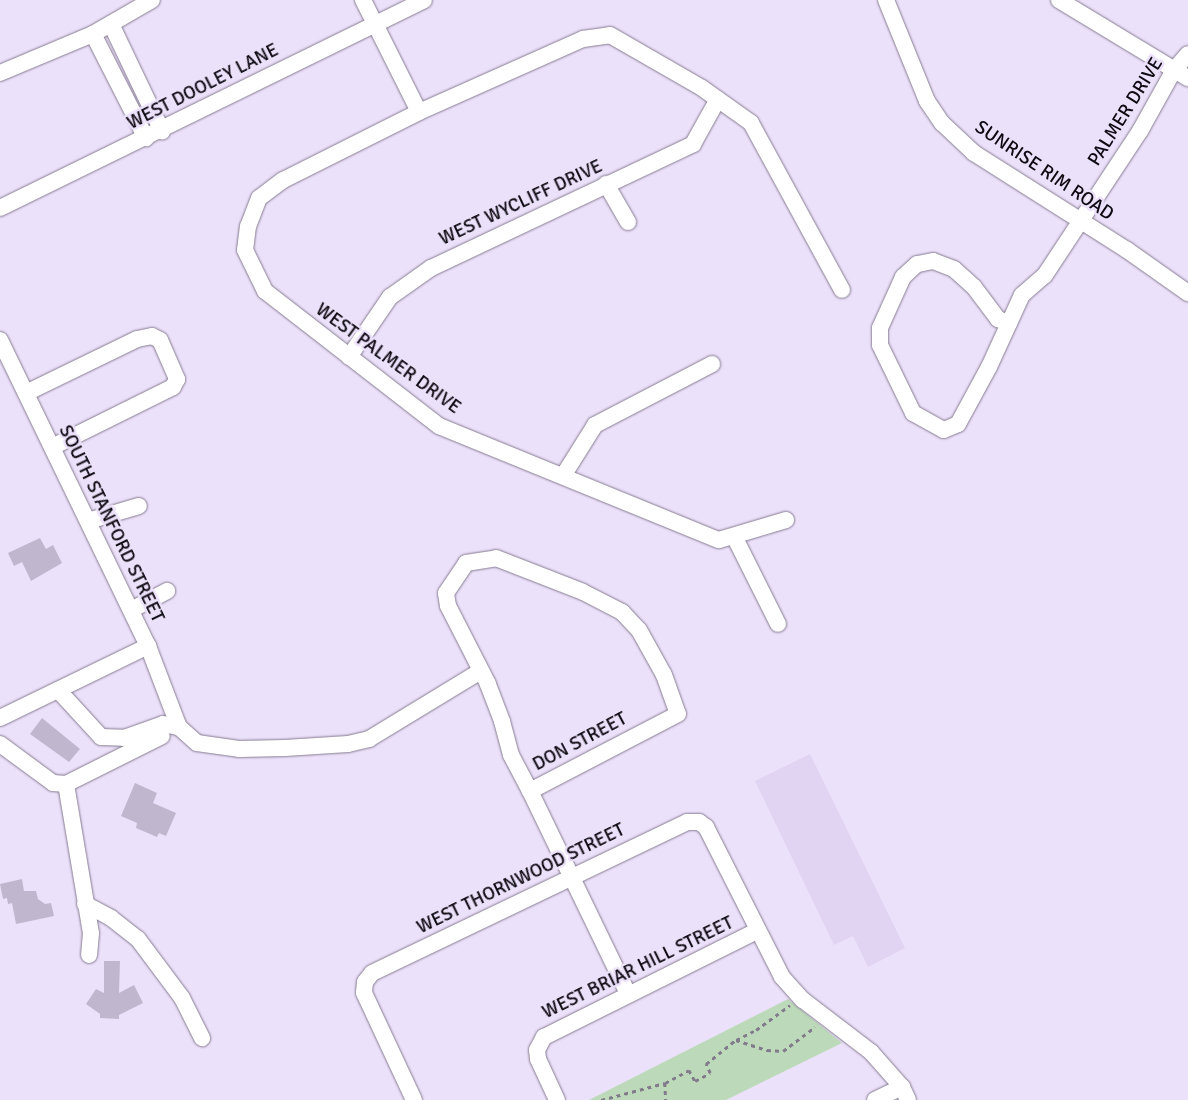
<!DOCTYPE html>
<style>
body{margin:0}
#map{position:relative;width:1188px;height:1100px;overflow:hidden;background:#ece1fa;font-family:Signika,sans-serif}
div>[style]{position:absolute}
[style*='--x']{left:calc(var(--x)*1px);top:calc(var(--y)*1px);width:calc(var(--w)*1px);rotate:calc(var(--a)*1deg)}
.built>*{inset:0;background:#e1d3f2}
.green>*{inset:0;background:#bcdab9}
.building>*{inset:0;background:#c0b6ce}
.path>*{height:2.5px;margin-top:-1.25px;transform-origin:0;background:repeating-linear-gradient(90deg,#827b8c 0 4px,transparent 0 8px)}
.roads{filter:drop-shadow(0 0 1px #867c92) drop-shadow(0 0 1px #867c92)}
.minor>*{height:16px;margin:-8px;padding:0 8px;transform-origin:8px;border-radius:8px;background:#fff}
span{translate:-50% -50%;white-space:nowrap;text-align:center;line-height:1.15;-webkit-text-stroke:5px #ece1fa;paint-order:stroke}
.street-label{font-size:19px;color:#0e0a12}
</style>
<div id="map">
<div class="built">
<div style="clip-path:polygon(810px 754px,905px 948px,868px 967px,853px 936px,834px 945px,755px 781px)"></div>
</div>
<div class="green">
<div style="clip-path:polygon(788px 999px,842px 1043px,726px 1100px,589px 1100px)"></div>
</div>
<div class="building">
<div style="clip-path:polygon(40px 538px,46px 549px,53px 545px,62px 563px,31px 581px,22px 562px,14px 566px,8px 553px)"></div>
<div style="clip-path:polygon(42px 718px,80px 749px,69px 762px,30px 734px)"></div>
<div style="clip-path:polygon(135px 783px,157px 793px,153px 803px,176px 813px,166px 836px,159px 833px,157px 837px,136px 828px,137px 823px,121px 816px)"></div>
<div style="clip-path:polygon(22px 879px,24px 891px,36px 891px,38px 899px,45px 904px,51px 903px,54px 916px,16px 924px,12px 903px,8px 904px,7px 898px,3px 899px,0 884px)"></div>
<div style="clip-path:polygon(104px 961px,120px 961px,119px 993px,134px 985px,143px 1003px,119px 1015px,119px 1019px,100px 1018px,100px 1014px,86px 1004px,96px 989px,104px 993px)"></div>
</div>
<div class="path">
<div style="--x:736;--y:1040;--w:22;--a:-27"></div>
<div style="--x:756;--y:1030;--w:42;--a:-36.3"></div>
<div style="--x:665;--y:1083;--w:17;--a:87"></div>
<div style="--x:601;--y:1100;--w:66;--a:-14.9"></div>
<div style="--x:665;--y:1083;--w:27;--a:-28"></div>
<div style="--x:689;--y:1070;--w:13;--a:61"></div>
<div style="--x:695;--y:1081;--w:17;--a:-28"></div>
<div style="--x:710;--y:1073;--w:10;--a:-114"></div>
<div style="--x:706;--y:1064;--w:38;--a:-39"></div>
<div style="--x:736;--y:1040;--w:33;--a:18"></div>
<div style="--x:767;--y:1050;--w:16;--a:4"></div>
<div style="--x:783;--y:1051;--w:40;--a:-37"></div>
</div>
<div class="roads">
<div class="minor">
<div style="--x:363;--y:0;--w:125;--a:63.4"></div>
<div style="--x:419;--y:112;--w:180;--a:-24"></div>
<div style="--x:583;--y:39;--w:27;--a:-8"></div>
<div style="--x:610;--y:35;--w:106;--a:29.9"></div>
<div style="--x:702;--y:88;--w:60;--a:35.5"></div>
<div style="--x:751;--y:123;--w:190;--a:61.4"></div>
<div style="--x:886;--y:0;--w:109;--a:67.9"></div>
<div style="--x:927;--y:101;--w:27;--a:56"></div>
<div style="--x:942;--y:123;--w:44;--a:43.2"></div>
<div style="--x:974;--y:153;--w:181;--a:32.4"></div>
<div style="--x:1127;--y:250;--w:75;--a:35.2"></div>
<div style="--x:1059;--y:0;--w:151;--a:31.2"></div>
<div style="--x:111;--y:24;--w:119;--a:64.5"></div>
<div style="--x:93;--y:34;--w:117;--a:63"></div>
<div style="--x:0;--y:73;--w:101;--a:-22.8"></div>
<div style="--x:93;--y:34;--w:68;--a:-30"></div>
<div style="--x:419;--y:112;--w:152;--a:153.4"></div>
<div style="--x:283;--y:180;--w:30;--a:143"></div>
<div style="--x:259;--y:198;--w:30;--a:111"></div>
<div style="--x:248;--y:226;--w:24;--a:97"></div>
<div style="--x:245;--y:250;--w:46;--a:64"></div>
<div style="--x:265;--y:291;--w:220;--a:37.8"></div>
<div style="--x:439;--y:426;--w:302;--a:22.2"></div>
<div style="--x:719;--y:540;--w:70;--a:-16.6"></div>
<div style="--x:606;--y:184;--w:44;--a:59.9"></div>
<div style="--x:0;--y:208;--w:472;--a:-26.1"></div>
<div style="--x:1009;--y:323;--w:12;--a:-160"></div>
<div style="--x:998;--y:319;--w:40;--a:-127"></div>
<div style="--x:974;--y:287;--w:27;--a:-138"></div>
<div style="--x:954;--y:269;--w:22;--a:-159"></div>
<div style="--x:933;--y:261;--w:16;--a:169"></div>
<div style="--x:917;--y:264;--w:19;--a:137"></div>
<div style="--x:903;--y:277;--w:56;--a:114.3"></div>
<div style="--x:880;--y:328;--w:17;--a:90"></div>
<div style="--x:880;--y:345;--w:76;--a:64.1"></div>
<div style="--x:913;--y:413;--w:35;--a:29"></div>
<div style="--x:944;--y:430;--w:15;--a:-23"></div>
<div style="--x:958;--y:424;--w:65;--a:-61.5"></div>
<div style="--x:989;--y:367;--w:79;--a:-65.4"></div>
<div style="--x:1022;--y:295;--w:30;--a:-41"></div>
<div style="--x:1045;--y:275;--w:173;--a:-56.6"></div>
<div style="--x:1140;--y:131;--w:70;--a:-60.9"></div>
<div style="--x:1174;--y:70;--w:21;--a:-49"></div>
<div style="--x:0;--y:340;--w:340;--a:64.2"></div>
<div style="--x:148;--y:646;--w:87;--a:69.1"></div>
<div style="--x:179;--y:727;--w:24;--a:42"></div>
<div style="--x:197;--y:743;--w:42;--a:8.1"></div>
<div style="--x:239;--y:749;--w:46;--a:-1.2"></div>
<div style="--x:285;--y:748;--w:63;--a:-3.6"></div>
<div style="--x:348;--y:744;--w:22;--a:-13"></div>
<div style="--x:369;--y:739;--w:131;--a:-31.3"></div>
<div style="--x:349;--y:357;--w:73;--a:-55.7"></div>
<div style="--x:390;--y:297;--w:50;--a:-35.3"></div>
<div style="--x:431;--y:268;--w:290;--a:-25.3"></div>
<div style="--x:693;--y:144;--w:51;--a:-60.9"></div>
<div style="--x:26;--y:393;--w:123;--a:-25.9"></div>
<div style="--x:137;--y:339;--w:15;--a:-11"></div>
<div style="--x:152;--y:336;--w:9;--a:27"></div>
<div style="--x:160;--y:340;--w:43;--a:66.4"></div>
<div style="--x:177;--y:379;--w:9;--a:117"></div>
<div style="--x:173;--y:387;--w:135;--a:153.6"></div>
<div style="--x:563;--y:476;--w:60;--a:-57.9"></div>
<div style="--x:595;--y:425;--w:132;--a:-27.5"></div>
<div style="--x:88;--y:521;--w:53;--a:-16.4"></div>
<div style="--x:735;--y:538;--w:96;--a:63.4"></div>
<div style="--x:496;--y:558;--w:93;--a:21.3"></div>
<div style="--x:583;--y:592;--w:44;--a:27.1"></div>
<div style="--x:622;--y:612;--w:25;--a:47"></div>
<div style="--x:639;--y:630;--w:51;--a:60.9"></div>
<div style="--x:664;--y:675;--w:41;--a:70.3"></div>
<div style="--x:678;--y:714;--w:167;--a:152.5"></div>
<div style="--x:530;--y:791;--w:41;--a:-117.8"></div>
<div style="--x:511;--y:755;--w:35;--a:-105"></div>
<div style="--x:502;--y:721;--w:40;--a:-111"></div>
<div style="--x:488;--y:684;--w:88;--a:-117.1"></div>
<div style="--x:448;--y:606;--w:13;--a:-99"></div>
<div style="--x:446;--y:593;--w:36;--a:-56"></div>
<div style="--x:466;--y:563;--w:30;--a:-9"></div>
<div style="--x:131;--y:610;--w:41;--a:-27.8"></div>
<div style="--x:58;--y:690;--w:64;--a:47.5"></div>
<div style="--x:101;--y:737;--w:23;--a:2"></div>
<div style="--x:124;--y:738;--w:41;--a:-19.7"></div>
<div style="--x:163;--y:724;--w:16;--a:11"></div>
<div style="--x:0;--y:718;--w:165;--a:-25.9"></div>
<div style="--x:0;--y:744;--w:66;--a:36.3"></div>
<div style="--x:53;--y:783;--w:13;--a:4"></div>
<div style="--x:66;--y:784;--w:151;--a:80.5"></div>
<div style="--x:91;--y:933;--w:22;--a:95"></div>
<div style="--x:66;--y:784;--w:107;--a:-26.6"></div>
<div style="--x:530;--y:791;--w:225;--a:64.2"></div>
<div style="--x:85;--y:904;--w:30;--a:28"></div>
<div style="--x:111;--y:918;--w:34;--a:38"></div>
<div style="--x:138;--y:939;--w:74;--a:53.3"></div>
<div style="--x:182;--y:998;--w:45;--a:63.4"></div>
<div style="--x:414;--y:1100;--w:118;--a:-115"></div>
<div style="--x:364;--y:993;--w:11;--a:-85"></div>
<div style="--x:365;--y:982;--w:11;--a:-52"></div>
<div style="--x:372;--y:973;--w:349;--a:-25.6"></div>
<div style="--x:687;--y:822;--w:12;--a:0"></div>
<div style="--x:699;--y:822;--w:9;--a:36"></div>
<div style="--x:706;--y:827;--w:168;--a:63.1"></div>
<div style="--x:782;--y:977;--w:31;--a:48"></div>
<div style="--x:803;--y:1000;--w:86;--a:37.4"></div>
<div style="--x:871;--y:1052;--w:47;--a:48.5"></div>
<div style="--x:902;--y:1087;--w:14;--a:65"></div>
<div style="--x:557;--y:1100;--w:45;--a:-114.9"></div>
<div style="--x:538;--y:1059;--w:9;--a:-96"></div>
<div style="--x:537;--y:1050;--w:15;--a:-62"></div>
<div style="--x:544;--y:1037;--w:238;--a:-26.5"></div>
<div style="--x:875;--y:1100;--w:30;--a:-26"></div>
</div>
</div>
<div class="street-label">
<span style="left:203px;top:87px;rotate:-27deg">WEST DOOLEY LANE</span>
<span style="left:1126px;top:112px;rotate:-58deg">PALMER DRIVE</span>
<span style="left:1044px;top:171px;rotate:34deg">SUNRISE RIM ROAD</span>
<span style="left:521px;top:203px;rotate:-25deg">WEST WYCLIFF DRIVE</span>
<span style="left:388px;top:359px;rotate:36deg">WEST PALMER DRIVE</span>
<span style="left:111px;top:524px;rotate:64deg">SOUTH STANFORD STREET</span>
<span style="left:580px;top:742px;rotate:-28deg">DON STREET</span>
<span style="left:521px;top:879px;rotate:-26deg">WEST THORNWOOD STREET</span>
<span style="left:638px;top:968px;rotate:-26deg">WEST BRIAR HILL STREET</span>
</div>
</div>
